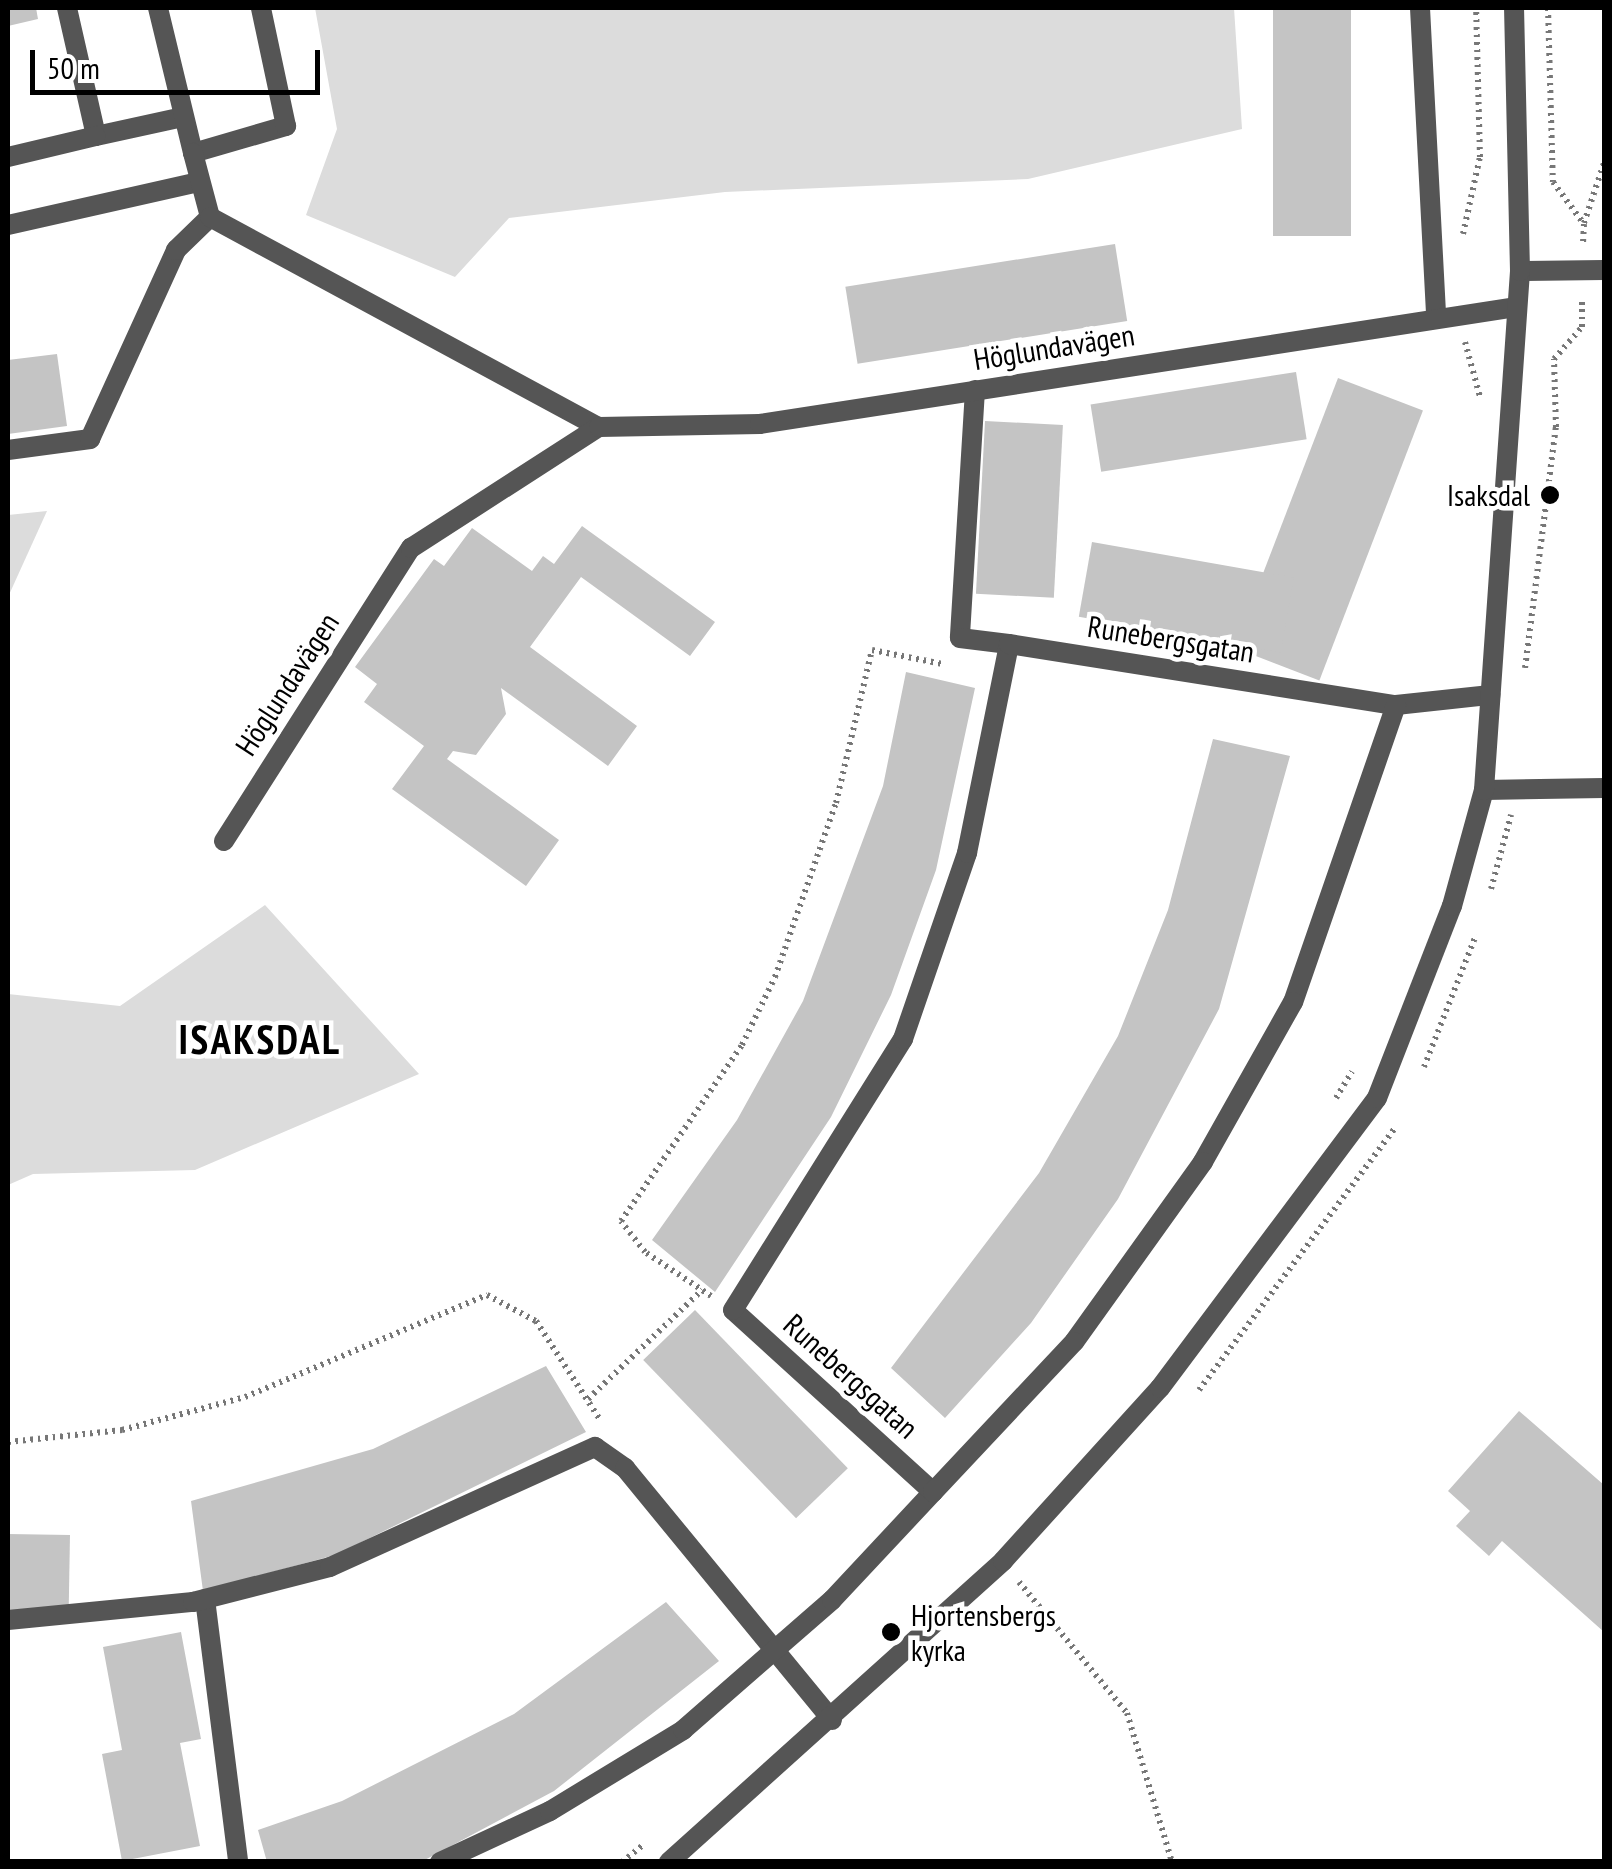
<!DOCTYPE html>
<meta charset="utf-8">
<style>
body{margin:0}
#map{position:relative;width:1612px;height:1869px;overflow:hidden;background:#fff;font-family:"PT Sans Narrow",sans-serif}
div>[style]{position:absolute}
[style*='--x']{left:calc(var(--x)*1px);top:calc(var(--y)*1px);width:calc(var(--w)*1px);rotate:calc(var(--a)*1deg)}
.green>*{inset:0;background:#dcdcdc}
.building>*{inset:0;background:#c4c4c4;transform-origin:0 0}
.path>*{height:6px;margin-top:-3px;transform-origin:0;background:repeating-linear-gradient(90deg,#777 0 2.5px,transparent 0 7.5px)}
.service>*{height:20px;margin:-10px;padding:0 10px;transform-origin:10px;border-radius:10px;background:#555}
.minor>*{height:20px;margin:-10px;padding:0 10px;transform-origin:10px;border-radius:10px;background:#555}
.tertiary>*{height:20px;margin:-10px;padding:0 10px;transform-origin:10px;border-radius:10px;background:#555}
.dots>*{width:28px;height:28px;translate:-50% -50%;box-sizing:border-box;border:5px solid #fff;border-radius:50%}
span{translate:-50% -50%;white-space:nowrap;text-align:center;line-height:1.15;-webkit-text-stroke:9px #fff;paint-order:stroke}
.street-label{font-size:30px;color:#000}
.poi-label{font-size:30px;color:#000}
.right{translate:-100% -50%;text-align:right}
.left{translate:0 -50%;text-align:left}
.district-label{font-size:40px;color:#000;font-weight:700;letter-spacing:2.5px}
.frame{position:absolute;inset:0;border:10px solid #000;pointer-events:none}
.scale{position:absolute;left:30px;top:50px;width:290px;height:45px;box-sizing:border-box;border:5px solid #000;border-top:0;padding-left:12px;font-size:30px;line-height:35px;white-space:nowrap;color:#000;-webkit-text-stroke:8px #fff;paint-order:stroke}
</style>
<div id="map">
<div class="green">
<div style="clip-path:polygon(315px 8px,1234px 8px,1242px 129px,1028px 179px,725px 192px,509px 218px,455px 277px,306px 215px,337px 129px)"></div>
<div style="clip-path:polygon(47px 511px,8px 597px,8px 515px)"></div>
<div style="clip-path:polygon(265px 905px,419px 1074px,195px 1170px,33px 1174px,8px 1185px,8px 994px,120px 1006px)"></div>
</div>
<div class="building">
<div style="clip-path:polygon(8px 8px,36px 8px,38px 19px,8px 26px)"></div>
<div style="left:1273px;top:8px;width:78px;height:228px"></div>
<div style="left:1115px;top:244px;width:78px;height:273px;rotate:81deg"></div>
<div style="clip-path:polygon(57px 354px,67px 426px,8px 434px,8px 360px)"></div>
<div style="left:1296px;top:372px;width:68px;height:208px;rotate:81deg"></div>
<div style="left:1338px;top:378px;width:91px;height:289px;rotate:21deg"></div>
<div style="left:985px;top:421px;width:78px;height:173px;rotate:3deg"></div>
<div style="clip-path:polygon(582px 526px,715px 622px,690px 656px,581px 577px,530px 647px,637px 726px,608px 766px,501px 688px,506px 714px,476px 755px,453px 751px,447px 759px,559px 840px,526px 886px,392px 789px,424px 746px,364px 702px,377px 684px,355px 667px,434px 559px,444px 566px,472px 528px,532px 571px,543px 556px,554px 564px)"></div>
<div style="left:1092px;top:542px;width:205px;height:76px;rotate:10deg"></div>
<div style="clip-path:polygon(906px 672px,975px 688px,936px 870px,891px 995px,831px 1117px,715px 1292px,652px 1240px,737px 1120px,803px 1001px,883px 786px)"></div>
<div style="clip-path:polygon(1213px 739px,1290px 756px,1219px 1009px,1118px 1199px,1031px 1323px,945px 1418px,891px 1368px,1039px 1173px,1118px 1036px,1168px 910px)"></div>
<div style="left:695px;top:1310px;width:220px;height:72px;rotate:46deg"></div>
<div style="clip-path:polygon(546px 1366px,586px 1432px,335px 1555px,203px 1591px,191px 1501px,373px 1449px)"></div>
<div style="clip-path:polygon(1519px 1411px,1604px 1485px,1604px 1632px,1502px 1541px,1489px 1556px,1456px 1526px,1470px 1511px,1448px 1491px)"></div>
<div style="left:8px;top:1534px;width:62px;height:78px;rotate:1deg"></div>
<div style="clip-path:polygon(666px 1602px,719px 1661px,554px 1791px,421px 1862px,267px 1862px,258px 1830px,342px 1801px,514px 1714px)"></div>
<div style="clip-path:polygon(181px 1632px,201px 1739px,180px 1743px,200px 1846px,122px 1861px,102px 1754px,122px 1750px,103px 1647px)"></div>
</div>
<div class="path">
<div style="--x:1548;--y:8;--w:174;--a:88.4"></div>
<div style="--x:1553;--y:182;--w:52;--a:53.6"></div>
<div style="--x:1584;--y:224;--w:21;--a:93"></div>
<div style="--x:1584;--y:223;--w:63;--a:-71.6"></div>
<div style="--x:1463;--y:234;--w:79;--a:-77.6"></div>
<div style="--x:1480;--y:157;--w:149;--a:-91.5"></div>
<div style="--x:1465;--y:342;--w:57;--a:74.7"></div>
<div style="--x:1525;--y:668;--w:243;--a:-82.7"></div>
<div style="--x:1556;--y:427;--w:68;--a:-91.7"></div>
<div style="--x:1554;--y:359;--w:43;--a:-48.8"></div>
<div style="--x:1582;--y:327;--w:29;--a:-90"></div>
<div style="--x:1491;--y:889;--w:77;--a:-74.9"></div>
<div style="--x:1424;--y:1067;--w:142;--a:-68.5"></div>
<div style="--x:1336;--y:1098;--w:31;--a:-59"></div>
<div style="--x:711;--y:1296;--w:79;--a:-146.3"></div>
<div style="--x:645;--y:1252;--w:39;--a:-128"></div>
<div style="--x:621;--y:1221;--w:214;--a:-55.5"></div>
<div style="--x:742;--y:1045;--w:76;--a:-64.1"></div>
<div style="--x:775;--y:977;--w:184;--a:-70.7"></div>
<div style="--x:836;--y:803;--w:157;--a:-76.8"></div>
<div style="--x:872;--y:650;--w:72;--a:11.2"></div>
<div style="--x:1199;--y:1390;--w:327;--a:-53.2"></div>
<div style="--x:588;--y:1399;--w:158;--a:-43.7"></div>
<div style="--x:8;--y:1442;--w:115;--a:-6"></div>
<div style="--x:122;--y:1430;--w:127;--a:-15"></div>
<div style="--x:245;--y:1397;--w:263;--a:-22.9"></div>
<div style="--x:487;--y:1295;--w:55;--a:28"></div>
<div style="--x:536;--y:1321;--w:116;--a:57"></div>
<div style="--x:1019;--y:1582;--w:170;--a:50.5"></div>
<div style="--x:1127;--y:1713;--w:156;--a:73.2"></div>
<div style="--x:622;--y:1862;--w:27;--a:-39"></div>
</div>
<div class="service">
<div style="--x:67;--y:8;--w:131;--a:77.2"></div>
<div style="--x:96;--y:136;--w:89;--a:-12.3"></div>
<div style="--x:158;--y:8;--w:149;--a:76.4"></div>
<div style="--x:193;--y:153;--w:97;--a:-16.2"></div>
<div style="--x:286;--y:126;--w:121;--a:-102"></div>
<div style="--x:1420;--y:8;--w:308;--a:87"></div>
<div style="--x:8;--y:157;--w:90;--a:-13.4"></div>
<div style="--x:8;--y:225;--w:192;--a:-12.7"></div>
<div style="--x:975;--y:390;--w:248;--a:93.5"></div>
<div style="--x:960;--y:638;--w:49;--a:7"></div>
<div style="--x:8;--y:450;--w:83;--a:-7.6"></div>
<div style="--x:90;--y:439;--w:208;--a:-65.5"></div>
<div style="--x:176;--y:250;--w:47;--a:-44.1"></div>
<div style="--x:1396;--y:705;--w:95;--a:-6.1"></div>
<div style="--x:205;--y:1599;--w:265;--a:82.8"></div>
<div style="--x:8;--y:1620;--w:186;--a:-5.6"></div>
<div style="--x:193;--y:1602;--w:141;--a:-14.3"></div>
<div style="--x:330;--y:1567;--w:291;--a:-24.4"></div>
<div style="--x:595;--y:1447;--w:37;--a:35"></div>
<div style="--x:625;--y:1468;--w:326;--a:50.6"></div>
<div style="--x:440;--y:1862;--w:121;--a:-24.9"></div>
<div style="--x:550;--y:1811;--w:156;--a:-31.3"></div>
<div style="--x:683;--y:1730;--w:198;--a:-41.1"></div>
<div style="--x:832;--y:1600;--w:148;--a:-46.9"></div>
<div style="--x:933;--y:1492;--w:270;--a:-137.7"></div>
<div style="--x:733;--y:1310;--w:320;--a:-57.9"></div>
<div style="--x:903;--y:1039;--w:197;--a:-71"></div>
<div style="--x:967;--y:853;--w:213;--a:-78.6"></div>
<div style="--x:1009;--y:644;--w:392;--a:9"></div>
<div style="--x:1396;--y:705;--w:314;--a:109.1"></div>
<div style="--x:1293;--y:1002;--w:184;--a:119.4"></div>
<div style="--x:1203;--y:1162;--w:221;--a:125.6"></div>
<div style="--x:1074;--y:1342;--w:206;--a:133.2"></div>
</div>
<div class="minor">
<div style="--x:193;--y:153;--w:66;--a:75.1"></div>
<div style="--x:210;--y:217;--w:442;--a:28.4"></div>
<div style="--x:1520;--y:271;--w:84;--a:-0.7"></div>
<div style="--x:1484;--y:790;--w:120;--a:-1"></div>
<div style="--x:224;--y:841;--w:348;--a:-57.5"></div>
<div style="--x:411;--y:548;--w:224;--a:-32.8"></div>
<div style="--x:599;--y:427;--w:161;--a:-1.1"></div>
<div style="--x:760;--y:424;--w:766;--a:-8.79"></div>
</div>
<div class="tertiary">
<div style="--x:669;--y:1862;--w:450;--a:-42"></div>
<div style="--x:1003;--y:1561;--w:234;--a:-47.8"></div>
<div style="--x:1160;--y:1388;--w:362;--a:-53.2"></div>
<div style="--x:1377;--y:1098;--w:206;--a:-68.7"></div>
<div style="--x:1452;--y:906;--w:120;--a:-74.6"></div>
<div style="--x:1484;--y:790;--w:520;--a:-86.03"></div>
<div style="--x:1520;--y:271;--w:263;--a:-91.3"></div>
</div>
<div class="dots">
<div style="left:1550px;top:495px;background:#000"></div>
<div style="left:891px;top:1632px;background:#000"></div>
</div>
<div class="street-label">
<span style="left:1054px;top:347px;rotate:-9deg">Höglundavägen</span>
<span style="left:1171px;top:639px;rotate:9deg">Runebergsgatan</span>
<span style="left:287px;top:684px;rotate:-57deg">Höglundavägen</span>
<span style="left:851px;top:1376px;rotate:42deg">Runebergsgatan</span>
</div>
<div class="poi-label">
<span class="right" style="left:1530px;top:495px">Isaksdal</span>
<span class="left" style="left:911px;top:1632px">Hjortensbergs<br>kyrka</span>
</div>
<div class="district-label">
<span style="left:260px;top:1039px">ISAKSDAL</span>
</div>
<div class="frame"></div>
<div class="scale">50 m</div>
</div>
